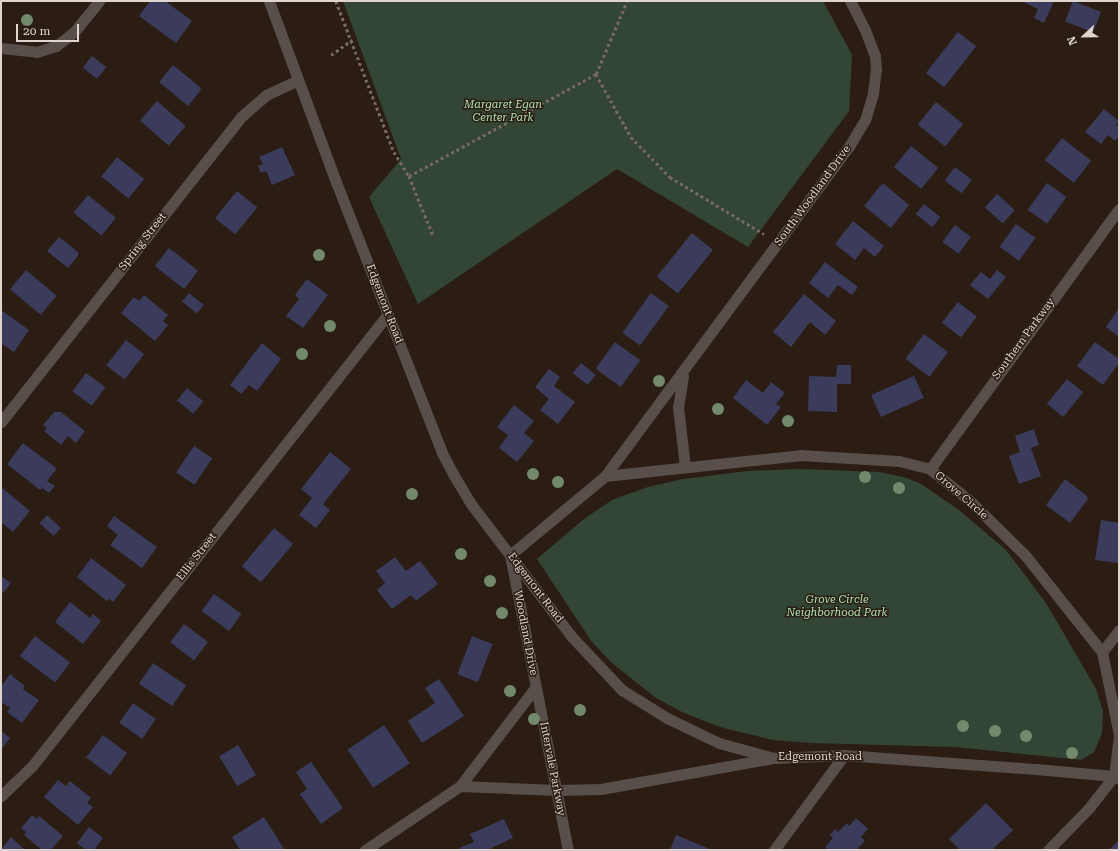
<!DOCTYPE html>
<style>
body{margin:0}
#map{position:relative;width:1120px;height:851px;overflow:hidden;background:#2b1d13;font-family:"Roboto Serif",serif}
div>[style]{position:absolute}
[style*='--x']{left:calc(var(--x)*1px);top:calc(var(--y)*1px);width:calc(var(--w)*1px);rotate:calc(var(--a)*1deg)}
.green>*{inset:0;background:#334636}
.building>*{inset:0;background:#3b3b5b;transform-origin:0 0}
.path>*{height:2.5px;margin-top:-1.25px;transform-origin:0;background:repeating-linear-gradient(90deg,#766961 0 3px,transparent 0 6px)}
.minor>*{height:11px;margin:-5.5px;padding:0 5.5px;transform-origin:5.5px;border-radius:5.5px;background:#584f4b}
.tertiary>*{height:11px;margin:-5.5px;padding:0 5.5px;transform-origin:5.5px;border-radius:5.5px;background:#584f4b}
.trees>*{width:12px;height:12px;margin:-6px;border-radius:50%;background:#72896c}
span{translate:-50% -50%;white-space:nowrap;text-align:center;line-height:1.15;-webkit-text-stroke:3px #2b1d13;paint-order:stroke}
.park-label{font-size:11px;color:#ace2b4;font-style:italic}
.street-label{font-size:11px;color:#dfd5ce}
.frame{position:absolute;inset:0;border:2px solid #dfd5ce;pointer-events:none}
.north{position:absolute;left:1064px;top:16px;width:40px;height:40px;-webkit-text-stroke:3px #2b1d13;paint-order:stroke;rotate:248deg;font-size:11px;font-weight:700;line-height:16px;text-align:center;color:#dfd5ce}
.north::after{content:'';display:block;margin:auto;width:14px;height:18px;background:#dfd5ce;clip-path:polygon(50% 0,100% 100%,50% 72%,0 100%)}
.scale{position:absolute;left:16px;top:24px;width:63px;height:18px;box-sizing:border-box;border:2px solid #dfd5ce;border-top:0;padding-left:5px;font-size:12px;line-height:14px;white-space:nowrap;color:#dfd5ce;-webkit-text-stroke:3px #2b1d13;paint-order:stroke}
</style>
<div id="map">
<div class="green">
<div style="clip-path:polygon(343px 1px,823px 1px,852px 55px,849px 111px,748px 247px,617px 169px,418px 304px,369px 197px,401px 159px)"></div>
<div style="clip-path:polygon(799px 469px,880px 472px,907px 478px,921px 484px,959px 510px,1006px 550px,1046px 603px,1096px 689px,1103px 711px,1102px 733px,1094px 752px,1081px 760px,956px 747px,811px 743px,773px 740px,720px 727px,684px 713px,656px 698px,612px 663px,592px 642px,537px 559px,584px 519px,612px 500px,648px 487px,683px 479px,748px 471px)"></div>
</div>
<div class="building">
<div style="clip-path:polygon(150px 1px,165px 1px,192px 21px,176px 43px,139px 16px)"></div>
<div style="clip-path:polygon(1021px 1px,1054px 1px,1044px 23px,1034px 18px,1038px 9px)"></div>
<div style="left:1073px;top:1px;width:30px;height:22px;rotate:21deg"></div>
<div style="left:958px;top:32px;width:23px;height:52px;rotate:38deg"></div>
<div style="left:92px;top:56px;width:18px;height:15px;rotate:38deg"></div>
<div style="clip-path:polygon(173px 65px,200px 87px,201px 90px,188px 106px,159px 82px)"></div>
<div style="left:157px;top:101px;width:38px;height:26px;rotate:41deg"></div>
<div style="left:936px;top:102px;width:35px;height:29px;rotate:39deg"></div>
<div style="clip-path:polygon(1104px 109px,1119px 121px,1116px 125px,1119px 127px,1119px 136px,1115px 141px,1108px 135px,1101px 144px,1085px 132px)"></div>
<div style="left:1062px;top:138px;width:37px;height:28px;rotate:38deg"></div>
<div style="left:911px;top:146px;width:35px;height:27px;rotate:39deg"></div>
<div style="clip-path:polygon(282px 147px,295px 175px,272px 185px,266px 171px,261px 173px,258px 166px,263px 164px,259px 157px)"></div>
<div style="left:117px;top:157px;width:35px;height:25px;rotate:39deg"></div>
<div style="left:955px;top:167px;width:21px;height:17px;rotate:37deg"></div>
<div style="left:1047px;top:183px;width:24px;height:33px;rotate:36deg"></div>
<div style="clip-path:polygon(884px 184px,909px 205px,891px 228px,864px 206px,881px 185px)"></div>
<div style="left:237px;top:191px;width:26px;height:35px;rotate:39deg"></div>
<div style="left:997px;top:194px;width:24px;height:18px;rotate:42deg"></div>
<div style="left:88px;top:195px;width:36px;height:23px;rotate:39deg"></div>
<div style="left:924px;top:204px;width:21px;height:13px;rotate:39deg"></div>
<div style="clip-path:polygon(853px 221px,884px 246px,875px 257px,864px 248px,855px 260px,835px 244px)"></div>
<div style="left:1016px;top:224px;width:24px;height:28px;rotate:36deg"></div>
<div style="left:955px;top:225px;width:20px;height:21px;rotate:37deg"></div>
<div style="left:692px;top:233px;width:27px;height:56px;rotate:39deg"></div>
<div style="clip-path:polygon(59px 237px,78px 252px,78px 256px,68px 268px,47px 251px)"></div>
<div style="left:169px;top:248px;width:37px;height:23px;rotate:38deg"></div>
<div style="clip-path:polygon(825px 262px,858px 287px,852px 295px,838px 285px,828px 298px,809px 283px)"></div>
<div style="left:26px;top:270px;width:40px;height:25px;rotate:40deg"></div>
<div style="clip-path:polygon(997px 270px,1006px 277px,988px 299px,970px 285px,981px 272px,990px 279px)"></div>
<div style="clip-path:polygon(307px 279px,328px 295px,303px 328px,286px 316px,299px 299px,295px 295px)"></div>
<div style="left:189px;top:293px;width:19px;height:11px;rotate:39deg"></div>
<div style="left:651px;top:293px;width:22px;height:49px;rotate:36deg"></div>
<div style="clip-path:polygon(804px 294px,836px 321px,825px 335px,810px 322px,791px 347px,773px 332px)"></div>
<div style="clip-path:polygon(144px 295px,168px 315px,163px 321px,168px 325px,155px 341px,121px 313px,134px 297px,139px 301px)"></div>
<div style="left:958px;top:302px;width:24px;height:26px;rotate:38deg"></div>
<div style="clip-path:polygon(1119px 308px,1119px 337px,1106px 327px)"></div>
<div style="clip-path:polygon(1px 310px,29px 330px,14px 352px,1px 343px)"></div>
<div style="left:924px;top:334px;width:30px;height:31px;rotate:37deg"></div>
<div style="left:126px;top:340px;width:23px;height:32px;rotate:38deg"></div>
<div style="left:615px;top:342px;width:31px;height:33px;rotate:36deg"></div>
<div style="clip-path:polygon(1095px 342px,1119px 359px,1119px 363px,1103px 385px,1077px 366px)"></div>
<div style="clip-path:polygon(262px 343px,281px 359px,257px 391px,249px 385px,241px 394px,230px 385px)"></div>
<div style="left:581px;top:363px;width:19px;height:13px;rotate:39deg"></div>
<div style="clip-path:polygon(837px 365px,851px 365px,851px 384px,837px 384px,837px 412px,808px 411px,809px 376px,836px 377px)"></div>
<div style="clip-path:polygon(549px 369px,560px 377px,554px 386px,575px 402px,558px 424px,540px 410px,549px 399px,535px 387px)"></div>
<div style="left:86px;top:373px;width:24px;height:23px;rotate:36deg"></div>
<div style="left:914px;top:376px;width:24px;height:47px;rotate:66deg"></div>
<div style="left:1067px;top:379px;width:21px;height:32px;rotate:39deg"></div>
<div style="clip-path:polygon(746px 380px,763px 393px,771px 382px,785px 393px,776px 404px,781px 407px,767px 425px,733px 398px)"></div>
<div style="left:187px;top:388px;width:21px;height:16px;rotate:39deg"></div>
<div style="clip-path:polygon(514px 405px,534px 421px,524px 433px,534px 441px,517px 462px,499px 448px,508px 435px,497px 427px)"></div>
<div style="clip-path:polygon(54px 412px,61px 412px,85px 431px,76px 443px,68px 436px,61px 445px,44px 431px,47px 428px,43px 425px)"></div>
<div style="clip-path:polygon(1034px 429px,1039px 445px,1031px 448px,1041px 476px,1019px 484px,1009px 456px,1020px 452px,1015px 436px)"></div>
<div style="clip-path:polygon(23px 443px,55px 467px,56px 470px,47px 481px,55px 486px,49px 493px,42px 488px,40px 490px,7px 464px)"></div>
<div style="left:194px;top:446px;width:22px;height:32px;rotate:34deg"></div>
<div style="clip-path:polygon(330px 452px,351px 469px,323px 504px,330px 510px,316px 528px,299px 515px,312px 498px,301px 489px)"></div>
<div style="clip-path:polygon(1065px 479px,1087px 496px,1088px 499px,1070px 523px,1046px 505px)"></div>
<div style="clip-path:polygon(1px 487px,30px 511px,13px 532px,1px 522px)"></div>
<div style="left:47px;top:515px;width:19px;height:11px;rotate:43deg"></div>
<div style="clip-path:polygon(114px 516px,157px 547px,142px 568px,110px 545px,118px 535px,107px 526px)"></div>
<div style="clip-path:polygon(1101px 520px,1119px 523px,1119px 563px,1095px 560px)"></div>
<div style="left:274px;top:528px;width:25px;height:50px;rotate:40deg"></div>
<div style="clip-path:polygon(395px 557px,406px 571px,420px 561px,438px 584px,416px 601px,411px 595px,392px 609px,377px 590px,385px 583px,376px 571px)"></div>
<div style="clip-path:polygon(91px 558px,126px 585px,113px 602px,109px 599px,107px 601px,77px 577px)"></div>
<div style="clip-path:polygon(1px 576px,11px 583px,3px 593px,1px 592px)"></div>
<div style="left:214px;top:594px;width:34px;height:21px;rotate:36deg"></div>
<div style="clip-path:polygon(70px 602px,90px 618px,93px 614px,101px 621px,83px 644px,55px 622px)"></div>
<div style="left:184px;top:624px;width:30px;height:23px;rotate:37deg"></div>
<div style="left:35px;top:636px;width:44px;height:25px;rotate:37deg"></div>
<div style="left:472px;top:636px;width:22px;height:41px;rotate:21deg"></div>
<div style="left:153px;top:663px;width:40px;height:25px;rotate:34deg"></div>
<div style="clip-path:polygon(10px 674px,25px 686px,23px 689px,39px 700px,22px 723px,7px 712px,10px 708px,1px 702px,1px 687px)"></div>
<div style="clip-path:polygon(439px 679px,464px 716px,422px 743px,408px 721px,435px 703px,425px 688px)"></div>
<div style="left:133px;top:703px;width:28px;height:24px;rotate:35deg"></div>
<div style="left:384px;top:725px;width:46px;height:44px;rotate:56deg"></div>
<div style="clip-path:polygon(1px 731px,10px 738px,1px 750px)"></div>
<div style="left:103px;top:735px;width:30px;height:28px;rotate:37deg"></div>
<div style="left:238px;top:745px;width:35px;height:22px;rotate:59deg"></div>
<div style="clip-path:polygon(311px 762px,343px 808px,321px 824px,300px 794px,307px 789px,296px 772px)"></div>
<div style="clip-path:polygon(58px 780px,66px 786px,70px 781px,91px 798px,87px 803px,93px 807px,78px 825px,44px 797px)"></div>
<div style="clip-path:polygon(986px 803px,1013px 830px,992px 850px,960px 850px,949px 839px)"></div>
<div style="clip-path:polygon(32px 815px,37px 819px,39px 816px,63px 836px,51px 850px,42px 850px,24px 835px,26px 832px,21px 828px)"></div>
<div style="clip-path:polygon(264px 817px,284px 849px,240px 850px,232px 837px)"></div>
<div style="clip-path:polygon(856px 818px,868px 829px,861px 837px,865px 841px,856px 850px,828px 850px,825px 847px,833px 838px,830px 835px,835px 829px,838px 832px,847px 823px,849px 826px)"></div>
<div style="clip-path:polygon(504px 819px,513px 838px,491px 848px,491px 850px,460px 850px,459px 848px,474px 842px,470px 834px)"></div>
<div style="clip-path:polygon(89px 827px,103px 838px,94px 850px,86px 850px,77px 843px)"></div>
<div style="clip-path:polygon(676px 835px,712px 850px,670px 850px)"></div>
<div style="clip-path:polygon(11px 837px,25px 850px,1px 850px)"></div>
<div style="clip-path:polygon(1119px 840px,1119px 850px,1109px 850px)"></div>
</div>
<div class="path">
<div style="--x:336;--y:1;--w:162;--a:69"></div>
<div style="--x:394;--y:152;--w:28;--a:58"></div>
<div style="--x:409;--y:176;--w:64;--a:67.9"></div>
<div style="--x:331;--y:55;--w:26;--a:-36"></div>
<div style="--x:596;--y:74;--w:72;--a:60.9"></div>
<div style="--x:631;--y:137;--w:56;--a:45.7"></div>
<div style="--x:670;--y:177;--w:110;--a:31.2"></div>
<div style="--x:409;--y:176;--w:213;--a:-28.6"></div>
<div style="--x:596;--y:74;--w:79;--a:-67"></div>
</div>
<div class="minor">
<div style="--x:1;--y:48;--w:36;--a:6"></div>
<div style="--x:37;--y:52;--w:20;--a:-18"></div>
<div style="--x:56;--y:46;--w:23;--a:-38"></div>
<div style="--x:74;--y:32;--w:40;--a:-51"></div>
<div style="--x:683;--y:376;--w:31;--a:99"></div>
<div style="--x:678;--y:407;--w:60;--a:83.3"></div>
<div style="--x:1;--y:422;--w:390;--a:-51.8"></div>
<div style="--x:242;--y:116;--w:32;--a:-41"></div>
<div style="--x:266;--y:95;--w:35;--a:-25"></div>
<div style="--x:930;--y:469;--w:321;--a:-54"></div>
<div style="--x:605;--y:476;--w:408;--a:-53.5"></div>
<div style="--x:848;--y:148;--w:33;--a:-59"></div>
<div style="--x:865;--y:120;--w:28;--a:-73"></div>
<div style="--x:873;--y:93;--w:23;--a:-83"></div>
<div style="--x:876;--y:70;--w:14;--a:-94"></div>
<div style="--x:875;--y:56;--w:30;--a:-111"></div>
<div style="--x:864;--y:28;--w:30;--a:-117"></div>
<div style="--x:510;--y:555;--w:301;--a:78.9"></div>
<div style="--x:1102;--y:652;--w:28;--a:-52"></div>
<div style="--x:460;--y:786;--w:96;--a:2.4"></div>
<div style="--x:556;--y:790;--w:45;--a:-1.3"></div>
<div style="--x:601;--y:789;--w:176;--a:-10.2"></div>
<div style="--x:1;--y:796;--w:45;--a:-44.1"></div>
<div style="--x:33;--y:765;--w:574;--a:-51.79"></div>
<div style="--x:365;--y:850;--w:115;--a:-34"></div>
<div style="--x:460;--y:786;--w:123;--a:-52.6"></div>
<div style="--x:774;--y:850;--w:118;--a:-53.6"></div>
<div style="--x:1048;--y:850;--w:59;--a:-45.7"></div>
<div style="--x:1089;--y:808;--w:41;--a:-52"></div>
</div>
<div class="tertiary">
<div style="--x:269;--y:1;--w:193;--a:69.7"></div>
<div style="--x:336;--y:182;--w:291;--a:68.6"></div>
<div style="--x:442;--y:453;--w:24;--a:62"></div>
<div style="--x:453;--y:474;--w:35;--a:59"></div>
<div style="--x:471;--y:504;--w:167;--a:52.8"></div>
<div style="--x:572;--y:637;--w:73;--a:46.7"></div>
<div style="--x:622;--y:690;--w:53;--a:31.9"></div>
<div style="--x:667;--y:718;--w:58;--a:25.7"></div>
<div style="--x:719;--y:743;--w:57;--a:15.3"></div>
<div style="--x:774;--y:758;--w:70;--a:-2.5"></div>
<div style="--x:844;--y:755;--w:193;--a:4.2"></div>
<div style="--x:1036;--y:769;--w:78;--a:5.1"></div>
<div style="--x:1114;--y:776;--w:6;--a:31"></div>
<div style="--x:510;--y:555;--w:124;--a:-39.7"></div>
<div style="--x:605;--y:476;--w:196;--a:-6.1"></div>
<div style="--x:800;--y:455;--w:99;--a:3.5"></div>
<div style="--x:899;--y:461;--w:32;--a:14"></div>
<div style="--x:930;--y:469;--w:51;--a:38.7"></div>
<div style="--x:970;--y:501;--w:77;--a:44.5"></div>
<div style="--x:1025;--y:555;--w:124;--a:51.6"></div>
<div style="--x:1102;--y:652;--w:85;--a:78.4"></div>
<div style="--x:1114;--y:776;--w:41;--a:-83"></div>
</div>
<div class="trees">
<div style="left:27px;top:20px"></div>
<div style="left:319px;top:255px"></div>
<div style="left:330px;top:326px"></div>
<div style="left:302px;top:354px"></div>
<div style="left:659px;top:381px"></div>
<div style="left:718px;top:409px"></div>
<div style="left:788px;top:421px"></div>
<div style="left:533px;top:474px"></div>
<div style="left:865px;top:477px"></div>
<div style="left:558px;top:482px"></div>
<div style="left:899px;top:488px"></div>
<div style="left:412px;top:494px"></div>
<div style="left:461px;top:554px"></div>
<div style="left:490px;top:581px"></div>
<div style="left:502px;top:613px"></div>
<div style="left:510px;top:691px"></div>
<div style="left:580px;top:710px"></div>
<div style="left:534px;top:719px"></div>
<div style="left:963px;top:726px"></div>
<div style="left:995px;top:731px"></div>
<div style="left:1026px;top:736px"></div>
<div style="left:1072px;top:753px"></div>
</div>
<div class="park-label">
<span style="left:503px;top:112px">Margaret Egan<br>Center Park</span>
<span style="left:837px;top:607px">Grove Circle<br>Neighborhood Park</span>
</div>
<div class="street-label">
<span style="left:813px;top:196px;rotate:-54deg">South Woodland Drive</span>
<span style="left:143px;top:242px;rotate:-52deg">Spring Street</span>
<span style="left:384px;top:304px;rotate:69deg">Edgemont Road</span>
<span style="left:1024px;top:339px;rotate:-54deg">Southern Parkway</span>
<span style="left:961px;top:496px;rotate:41deg">Grove Circle</span>
<span style="left:197px;top:557px;rotate:-52deg">Ellis Street</span>
<span style="left:535px;top:588px;rotate:53deg">Edgemont Road</span>
<span style="left:525px;top:633px;rotate:79deg">Woodland Drive</span>
<span style="left:820px;top:757px">Edgemont Road</span>
<span style="left:552px;top:769px;rotate:79deg">Intervale Parkway</span>
</div>
<div class="frame"></div>
<div class="north">N</div>
<div class="scale">20 m</div>
</div>
